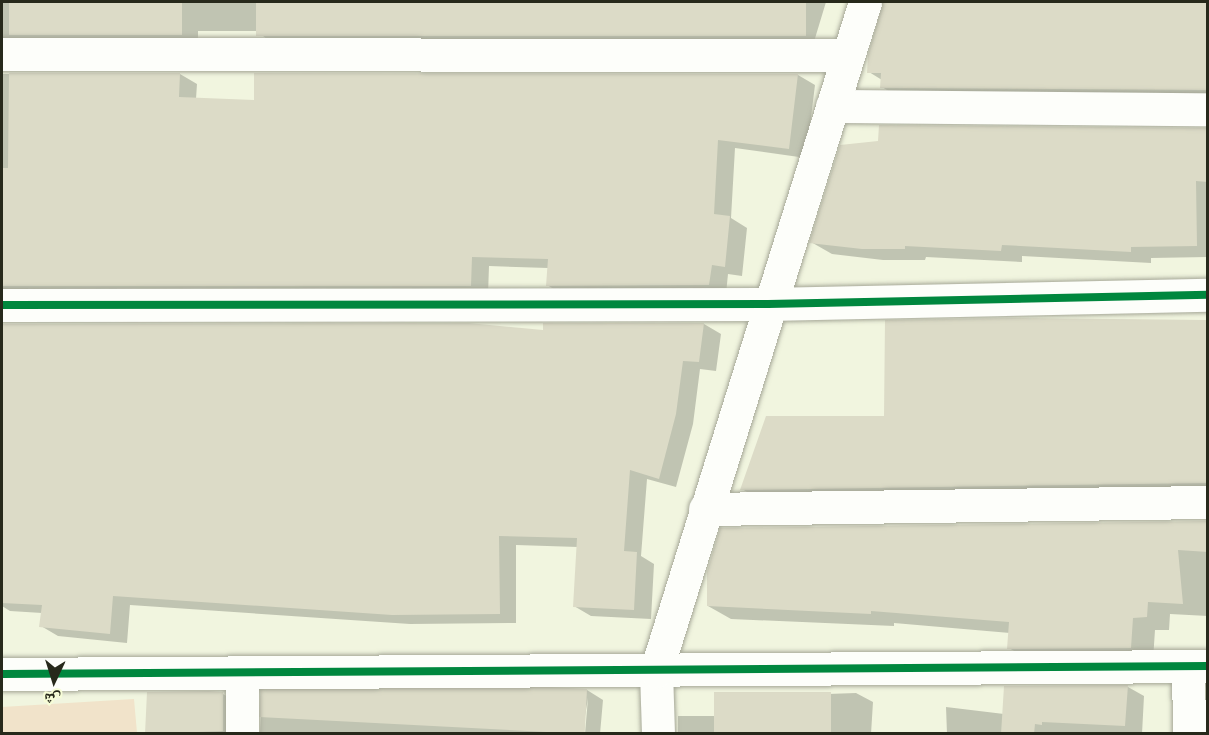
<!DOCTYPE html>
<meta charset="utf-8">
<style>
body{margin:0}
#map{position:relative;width:1209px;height:735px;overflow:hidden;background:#f1f5df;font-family:"Crimson Pro","Noto Naskh Arabic",serif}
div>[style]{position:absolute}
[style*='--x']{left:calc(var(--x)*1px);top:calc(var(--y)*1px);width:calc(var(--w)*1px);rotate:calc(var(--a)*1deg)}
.green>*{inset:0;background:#f1e3ca}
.shadow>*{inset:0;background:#0003}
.building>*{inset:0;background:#dcdbc7;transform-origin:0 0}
.roads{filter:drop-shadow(0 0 2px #a5a797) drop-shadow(0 0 2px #a5a797)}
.minor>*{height:33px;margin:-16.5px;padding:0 16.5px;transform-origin:16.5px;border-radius:16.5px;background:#fdfefa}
.cycleway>*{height:8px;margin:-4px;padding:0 4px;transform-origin:4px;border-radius:4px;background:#00873e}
span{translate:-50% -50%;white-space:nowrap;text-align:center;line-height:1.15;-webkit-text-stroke:4.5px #f7fdd7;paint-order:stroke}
.frame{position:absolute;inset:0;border:3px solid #27291b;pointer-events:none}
.north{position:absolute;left:24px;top:651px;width:60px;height:60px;-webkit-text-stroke:4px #f7fdd7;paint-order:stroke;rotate:184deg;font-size:16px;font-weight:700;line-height:24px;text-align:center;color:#27291b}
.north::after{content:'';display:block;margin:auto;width:21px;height:27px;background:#27291b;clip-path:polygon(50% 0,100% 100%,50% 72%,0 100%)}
</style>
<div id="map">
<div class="green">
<div style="clip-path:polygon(134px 699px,137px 733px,2px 733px,2px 707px)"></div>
</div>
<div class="shadow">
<div style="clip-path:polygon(2px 2px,826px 2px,813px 45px,274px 45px,257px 31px,198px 31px,198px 45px,2px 62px)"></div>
<div style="clip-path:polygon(883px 2px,1208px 2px,1208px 101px,902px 99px,882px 87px,882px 80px,869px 72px)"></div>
<div style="clip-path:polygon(2px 70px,3px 74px,180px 74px,197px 84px,196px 99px,255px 102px,798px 75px,815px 85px,806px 158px,735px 148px,731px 218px,747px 228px,742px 276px,728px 274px,726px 294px,564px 295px,547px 285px,548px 268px,489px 266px,488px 295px,2px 306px,3px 325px,544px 332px,704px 324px,721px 334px,716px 371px,700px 369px,693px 424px,676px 487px,647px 479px,641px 556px,654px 564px,651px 619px,591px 616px,574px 606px,578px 547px,516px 545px,516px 623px,410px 624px,130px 605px,127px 643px,58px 636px,41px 626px,42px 613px,10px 611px,2px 606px)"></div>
<div style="clip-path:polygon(1208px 129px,1208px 257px,1151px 258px,1151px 263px,1022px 256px,1022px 262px,926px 257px,925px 260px,883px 260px,832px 254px,811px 242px)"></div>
<div style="clip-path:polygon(1208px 321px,1208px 496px,764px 502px,742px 489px,885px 417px)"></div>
<div style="clip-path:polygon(1208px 522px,1208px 616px,1170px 614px,1169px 630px,1155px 630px,1153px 660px,1031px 661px,1009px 648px,1010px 633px,894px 623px,894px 626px,731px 619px,708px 606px)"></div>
<div style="clip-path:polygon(1128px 687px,1144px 696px,1142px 734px,947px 734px,946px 707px,1004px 714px,1006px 688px)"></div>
<div style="clip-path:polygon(587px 690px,603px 700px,600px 734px,585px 734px,588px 698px,582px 734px,260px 734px,262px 693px)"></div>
<div style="clip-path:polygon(856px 693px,873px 702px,871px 734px,678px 734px,678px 716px,714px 716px,715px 698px)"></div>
<div style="clip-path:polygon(223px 694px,239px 703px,241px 734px,146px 734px)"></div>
</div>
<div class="building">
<div style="left:9px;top:2px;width:173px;height:33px"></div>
<div style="left:256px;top:2px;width:550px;height:34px"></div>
<div style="clip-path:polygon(883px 2px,1208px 2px,1208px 90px,880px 88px,881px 73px,867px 73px,868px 55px)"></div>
<div style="clip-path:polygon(9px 73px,180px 73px,179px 97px,254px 100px,254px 73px,798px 74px,789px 149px,718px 140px,714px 214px,730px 216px,725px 267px,712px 265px,709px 285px,546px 286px,548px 259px,472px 257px,471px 286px,2px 286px,2px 168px,8px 168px)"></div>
<div style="clip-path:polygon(879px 125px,1208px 128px,1208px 182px,1196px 181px,1197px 246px,1131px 247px,1131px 252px,1002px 245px,1001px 251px,905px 246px,905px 249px,862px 249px,809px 243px,840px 145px,878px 141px)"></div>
<div style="clip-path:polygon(1009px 318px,1208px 320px,1208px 483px,740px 490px,766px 416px,884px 416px,885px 320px)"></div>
<div style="clip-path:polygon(469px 323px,543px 330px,543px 323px,704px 323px,699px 362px,683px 361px,676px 414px,659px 479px,630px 470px,624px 551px,637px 552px,634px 610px,573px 607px,577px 538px,499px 536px,500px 614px,392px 615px,113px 596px,110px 634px,39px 627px,42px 605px,2px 603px,2px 324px)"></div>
<div style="clip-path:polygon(1208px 521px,1208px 552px,1178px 550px,1183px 604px,1148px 602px,1147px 617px,1133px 618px,1131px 648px,1007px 649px,1009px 622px,871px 611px,871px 614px,707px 606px,707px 572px,720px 528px)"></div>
<div style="clip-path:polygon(1128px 685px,1125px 726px,1042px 722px,1042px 725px,1035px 724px,1034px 734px,1001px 734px,1004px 686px)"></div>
<div style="left:587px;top:689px;width:45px;height:326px;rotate:93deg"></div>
<div style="clip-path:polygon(209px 691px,223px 692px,223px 731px,145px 734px,147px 692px)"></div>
<div style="left:831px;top:692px;width:42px;height:117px;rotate:90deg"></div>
</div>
<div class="roads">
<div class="minor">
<div style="--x:2;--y:54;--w:846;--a:0.07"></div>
<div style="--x:832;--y:106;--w:376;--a:0.5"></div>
<div style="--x:2;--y:305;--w:766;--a:-0.07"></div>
<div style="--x:768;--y:304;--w:440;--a:-1.2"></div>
<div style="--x:705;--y:509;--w:503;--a:-0.8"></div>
<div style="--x:1188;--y:667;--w:67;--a:89.1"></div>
<div style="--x:242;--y:672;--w:62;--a:90"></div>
<div style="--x:2;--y:674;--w:1206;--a:-0.38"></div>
<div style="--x:658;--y:734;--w:63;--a:-91.8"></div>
<div style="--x:656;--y:671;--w:701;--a:-72.65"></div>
</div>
</div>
<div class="cycleway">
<div style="--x:2;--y:305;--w:766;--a:-0.07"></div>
<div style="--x:768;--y:304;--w:440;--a:-1.2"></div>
<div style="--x:2;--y:674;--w:1206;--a:-0.38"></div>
</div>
<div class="frame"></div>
<div class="north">ش</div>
</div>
